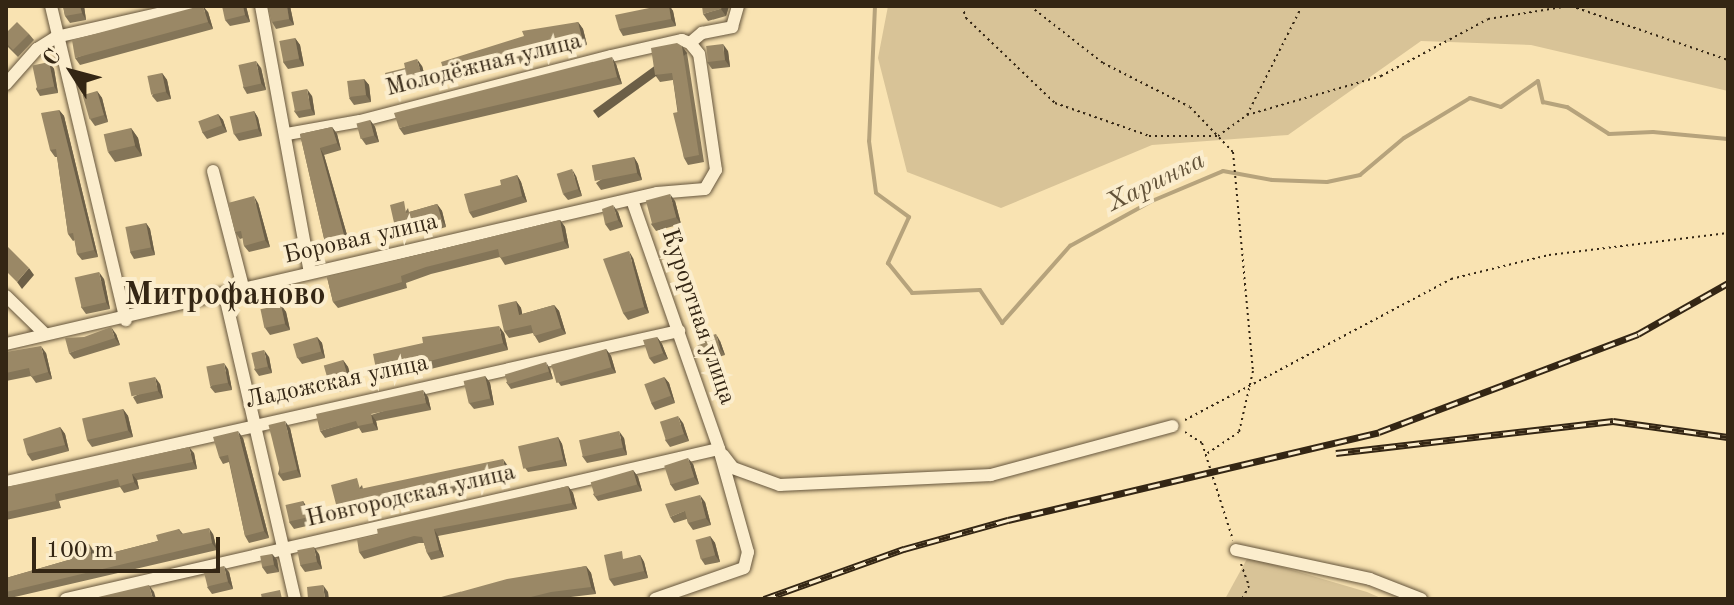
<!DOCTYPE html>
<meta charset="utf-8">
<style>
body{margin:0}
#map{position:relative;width:1734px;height:605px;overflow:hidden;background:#f9e3b2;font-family:"Old Standard TT",serif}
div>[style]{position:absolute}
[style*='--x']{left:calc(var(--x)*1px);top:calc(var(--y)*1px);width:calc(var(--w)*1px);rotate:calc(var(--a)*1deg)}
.green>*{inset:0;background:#d8c397}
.stream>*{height:4px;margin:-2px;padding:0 2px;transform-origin:2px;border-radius:2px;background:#b6a37c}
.path>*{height:2px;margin-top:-1px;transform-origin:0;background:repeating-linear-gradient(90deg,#342614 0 2px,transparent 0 6px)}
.roads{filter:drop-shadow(0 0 2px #65553c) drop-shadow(0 0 2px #65553c)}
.minor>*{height:12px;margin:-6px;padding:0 6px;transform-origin:6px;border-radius:6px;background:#fbedcd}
.rail>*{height:7px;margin-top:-3.5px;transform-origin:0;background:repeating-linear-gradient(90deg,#fbedcd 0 12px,#342614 0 24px);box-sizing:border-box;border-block:2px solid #342614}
.wall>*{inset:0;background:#847558}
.shaded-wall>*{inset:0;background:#6c5f47;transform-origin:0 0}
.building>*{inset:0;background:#9a8866;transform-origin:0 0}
span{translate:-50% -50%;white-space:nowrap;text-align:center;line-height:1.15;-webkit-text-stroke:8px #fbedcd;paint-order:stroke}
.street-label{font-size:24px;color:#342614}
.water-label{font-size:26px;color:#625238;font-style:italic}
.district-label{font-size:32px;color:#342614;font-weight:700}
.frame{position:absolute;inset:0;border:8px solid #342614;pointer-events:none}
.north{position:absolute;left:32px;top:32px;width:80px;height:80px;-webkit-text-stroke:6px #fbedcd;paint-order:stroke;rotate:306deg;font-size:22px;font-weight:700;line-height:32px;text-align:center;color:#342614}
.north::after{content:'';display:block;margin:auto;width:28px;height:36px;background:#342614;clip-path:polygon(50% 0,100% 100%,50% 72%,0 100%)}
.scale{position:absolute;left:32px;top:537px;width:188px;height:36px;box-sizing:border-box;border:4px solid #342614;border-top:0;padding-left:10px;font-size:24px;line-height:28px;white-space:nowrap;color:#342614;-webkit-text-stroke:6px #fbedcd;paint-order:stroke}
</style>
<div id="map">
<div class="green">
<div style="clip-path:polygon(888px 6px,1728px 6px,1728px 91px,1531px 45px,1421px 41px,1288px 135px,1152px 145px,1001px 208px,907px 172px,878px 58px)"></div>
<div style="clip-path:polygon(1248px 557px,1367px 592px,1383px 599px,1225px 599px)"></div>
</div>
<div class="stream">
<div style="--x:875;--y:6;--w:135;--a:92.5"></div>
<div style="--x:869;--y:141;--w:52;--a:82.3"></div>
<div style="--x:876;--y:193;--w:41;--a:36"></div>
<div style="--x:909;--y:217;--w:51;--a:114.5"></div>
<div style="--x:888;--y:263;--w:38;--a:51"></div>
<div style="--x:912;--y:293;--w:68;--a:-2.5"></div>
<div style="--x:980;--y:290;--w:40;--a:56"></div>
<div style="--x:1002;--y:323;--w:103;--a:-48.6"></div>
<div style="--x:1070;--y:246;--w:94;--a:-28.8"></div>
<div style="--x:1152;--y:201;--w:77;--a:-22.9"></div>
<div style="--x:1223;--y:171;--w:50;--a:10.4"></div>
<div style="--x:1272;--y:180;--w:55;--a:2.1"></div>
<div style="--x:1327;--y:182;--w:34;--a:-12"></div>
<div style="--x:1360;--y:175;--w:57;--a:-40.1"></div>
<div style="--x:1404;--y:138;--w:77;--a:-31.2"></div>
<div style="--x:1470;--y:98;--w:32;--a:16"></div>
<div style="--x:1501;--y:107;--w:45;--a:-35.1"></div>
<div style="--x:1538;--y:81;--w:22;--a:77"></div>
<div style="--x:1543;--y:102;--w:25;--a:12"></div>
<div style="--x:1567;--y:107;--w:50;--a:32.7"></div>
<div style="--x:1609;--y:134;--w:44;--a:-2.6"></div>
<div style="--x:1653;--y:132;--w:75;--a:5.3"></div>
</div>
<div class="path">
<div style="--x:962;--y:6;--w:13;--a:72"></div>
<div style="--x:966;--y:18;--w:123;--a:43.7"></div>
<div style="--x:1055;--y:103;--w:100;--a:19.3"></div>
<div style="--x:1149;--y:136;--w:69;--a:0"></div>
<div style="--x:1218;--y:136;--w:34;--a:-36"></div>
<div style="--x:1030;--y:6;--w:93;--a:38"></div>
<div style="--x:1103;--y:63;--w:97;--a:26.8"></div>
<div style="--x:1190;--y:107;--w:62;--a:46.3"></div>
<div style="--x:1233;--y:152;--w:220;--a:84.8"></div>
<div style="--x:1253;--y:371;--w:63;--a:102.9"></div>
<div style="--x:1239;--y:432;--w:40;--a:146"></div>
<div style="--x:1302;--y:6;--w:122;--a:116.8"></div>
<div style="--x:1247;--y:115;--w:140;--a:-16.2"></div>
<div style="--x:1381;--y:76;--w:121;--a:-28"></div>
<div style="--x:1488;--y:19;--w:82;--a:-9.1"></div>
<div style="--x:1571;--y:6;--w:166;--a:19"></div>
<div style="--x:1185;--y:420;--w:301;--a:-27.9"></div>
<div style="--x:1451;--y:279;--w:101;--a:-13.8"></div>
<div style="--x:1549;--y:255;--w:180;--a:-7"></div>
<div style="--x:1185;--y:432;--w:20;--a:33"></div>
<div style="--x:1202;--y:443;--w:102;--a:72.3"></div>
<div style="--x:1241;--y:564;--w:23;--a:70"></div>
<div style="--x:1249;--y:586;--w:15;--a:118"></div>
</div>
<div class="roads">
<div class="minor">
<div style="--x:51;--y:6;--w:323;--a:76.6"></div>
<div style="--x:261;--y:6;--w:271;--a:79.6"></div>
<div style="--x:690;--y:43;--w:16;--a:-40"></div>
<div style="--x:702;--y:33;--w:31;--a:-11"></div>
<div style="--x:732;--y:27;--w:22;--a:-74"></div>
<div style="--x:6;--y:84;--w:47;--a:-48.5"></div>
<div style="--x:37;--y:49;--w:22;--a:-32"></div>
<div style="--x:56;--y:37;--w:140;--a:-12.8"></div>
<div style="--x:287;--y:134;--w:74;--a:-10.1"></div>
<div style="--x:360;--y:121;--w:259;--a:-14.5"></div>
<div style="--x:611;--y:56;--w:73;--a:-12.7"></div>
<div style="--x:682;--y:40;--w:9;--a:21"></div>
<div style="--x:213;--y:171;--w:124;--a:75.5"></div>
<div style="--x:632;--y:200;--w:264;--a:70.7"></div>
<div style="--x:719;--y:449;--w:107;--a:74.3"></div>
<div style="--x:748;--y:552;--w:16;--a:104"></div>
<div style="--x:744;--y:568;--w:94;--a:160.8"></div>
<div style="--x:6;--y:296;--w:53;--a:44.2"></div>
<div style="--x:225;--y:296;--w:311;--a:77"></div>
<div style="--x:6;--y:344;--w:668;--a:-13.06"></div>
<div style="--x:657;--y:193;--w:48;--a:-4.8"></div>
<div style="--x:705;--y:189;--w:22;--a:-60"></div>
<div style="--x:716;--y:170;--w:117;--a:-98.3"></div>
<div style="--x:699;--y:54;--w:14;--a:-129"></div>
<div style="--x:723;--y:455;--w:16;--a:52"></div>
<div style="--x:733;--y:468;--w:50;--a:19.9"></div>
<div style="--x:780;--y:485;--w:211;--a:-2.7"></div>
<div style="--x:991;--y:475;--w:188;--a:-15.1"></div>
<div style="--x:6;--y:482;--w:690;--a:-12.65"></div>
<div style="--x:1236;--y:550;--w:137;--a:12.2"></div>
<div style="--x:1370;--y:579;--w:55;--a:21.4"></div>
<div style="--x:66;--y:599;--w:670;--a:-12.94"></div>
</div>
</div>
<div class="rail">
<div style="--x:1336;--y:453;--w:279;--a:-6.6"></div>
<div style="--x:1613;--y:421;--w:116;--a:7.9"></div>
<div style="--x:764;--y:599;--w:149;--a:-19.7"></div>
<div style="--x:904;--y:549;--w:108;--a:-15.6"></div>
<div style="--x:1008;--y:520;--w:381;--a:-13.3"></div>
<div style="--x:1379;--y:432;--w:277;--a:-20.7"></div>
<div style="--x:1638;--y:334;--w:103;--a:-29.5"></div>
</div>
<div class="wall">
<div style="clip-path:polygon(63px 6px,84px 6px,86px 20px,70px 23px,65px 16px)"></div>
<div style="clip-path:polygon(246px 6px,250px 22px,230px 26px,225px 20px)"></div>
<div style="clip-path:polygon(268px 6px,290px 6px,294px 25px,276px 29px,272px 22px)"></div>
<div style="clip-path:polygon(659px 6px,670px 6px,673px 11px,676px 26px,623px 36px,619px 29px)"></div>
<div style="clip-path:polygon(729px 6px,726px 16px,708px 21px,703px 14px)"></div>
<div style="clip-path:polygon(208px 12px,213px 29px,80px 65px,75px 58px)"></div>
<div style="clip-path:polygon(578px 22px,583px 29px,587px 45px,451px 83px,446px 77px)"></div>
<div style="clip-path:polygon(6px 33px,29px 34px,34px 40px,18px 57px,6px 45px)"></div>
<div style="clip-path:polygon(295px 38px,300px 45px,304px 66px,288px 69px,283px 62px)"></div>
<div style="clip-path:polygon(728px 51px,730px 67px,712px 69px,707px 62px)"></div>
<div style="clip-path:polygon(687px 53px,704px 162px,688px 165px,684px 158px,673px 80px,660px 82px,655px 75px)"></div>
<div style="clip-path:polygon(49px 62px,54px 69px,58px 93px,40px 96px,36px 89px)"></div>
<div style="clip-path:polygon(616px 64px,622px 84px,404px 135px,399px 128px)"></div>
<div style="clip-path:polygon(422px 66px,428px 87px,393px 95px,388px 88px)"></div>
<div style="clip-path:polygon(261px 68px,266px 90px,247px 94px,243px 87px)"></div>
<div style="clip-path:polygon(162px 73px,167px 80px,171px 99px,157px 102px,152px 96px)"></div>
<div style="clip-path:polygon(364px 79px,369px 85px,371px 102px,354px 105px,349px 98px)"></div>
<div style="clip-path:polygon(97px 91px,102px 98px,108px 122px,95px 126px,90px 119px)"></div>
<div style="clip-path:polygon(312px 96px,315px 115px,299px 118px,294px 111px)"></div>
<div style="clip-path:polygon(59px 110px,64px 116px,98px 257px,82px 260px,77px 254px,75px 240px,73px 241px,68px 234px,57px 157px,55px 157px,50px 150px)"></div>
<div style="clip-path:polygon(254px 111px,258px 118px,262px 136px,239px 141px,234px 134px)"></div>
<div style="clip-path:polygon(218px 114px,223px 120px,227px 132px,207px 139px,202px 132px)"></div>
<div style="clip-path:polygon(370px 120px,375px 127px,379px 142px,366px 145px,361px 138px)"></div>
<div style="clip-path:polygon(332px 127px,337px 134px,341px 150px,324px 155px,351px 249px,330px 254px,326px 247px,300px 134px)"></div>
<div style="clip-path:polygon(131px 128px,138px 138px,142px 156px,115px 162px,108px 152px)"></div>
<div style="clip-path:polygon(634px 157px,638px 164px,642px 180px,601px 190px,596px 183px)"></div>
<div style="clip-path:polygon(517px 175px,521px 182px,527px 202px,473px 218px,469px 212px,501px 185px)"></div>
<div style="clip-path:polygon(576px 176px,582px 196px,568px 200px,563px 194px)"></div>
<div style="clip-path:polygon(675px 201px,681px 224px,656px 231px,651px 224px)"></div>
<div style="clip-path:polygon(258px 203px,270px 247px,249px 252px,244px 246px,243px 238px,240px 239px,235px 232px)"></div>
<div style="clip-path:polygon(437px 204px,442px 211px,446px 227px,419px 235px,415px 230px,400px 234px,395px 227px,408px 208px,409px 212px)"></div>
<div style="clip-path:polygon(618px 212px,623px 227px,610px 231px,605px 224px)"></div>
<div style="clip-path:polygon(560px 220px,565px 227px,569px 248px,505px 265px,500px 257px,431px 274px,406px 283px,407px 288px,338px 308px,333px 302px,327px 277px)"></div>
<div style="clip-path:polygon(146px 223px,150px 229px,155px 255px,134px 259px,130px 252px)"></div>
<div style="clip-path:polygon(633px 258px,649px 313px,628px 320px,623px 313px)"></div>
<div style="clip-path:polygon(104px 279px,110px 309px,86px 314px,81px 307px)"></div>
<div style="clip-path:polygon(516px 301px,521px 308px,522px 314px,554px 305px,559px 311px,566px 334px,539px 343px,533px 333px,509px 338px,504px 331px)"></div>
<div style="clip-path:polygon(281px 305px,286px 312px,290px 330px,270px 335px,265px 328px)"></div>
<div style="clip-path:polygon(504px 333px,508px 350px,382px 381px,377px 374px)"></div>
<div style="clip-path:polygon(116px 334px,120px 345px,74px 359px,69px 353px)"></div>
<div style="clip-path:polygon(317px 337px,322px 343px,325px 358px,302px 364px,297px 357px)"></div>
<div style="clip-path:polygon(657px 337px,662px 344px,668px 359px,654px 364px,649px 358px)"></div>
<div style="clip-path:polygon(720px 341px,725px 355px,705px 361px,700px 354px)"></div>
<div style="clip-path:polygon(606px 349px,611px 356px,616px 373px,561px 386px,556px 379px)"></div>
<div style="clip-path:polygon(6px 352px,46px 353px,52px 379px,36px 383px,31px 376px,6px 381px)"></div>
<div style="clip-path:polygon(269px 357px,272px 373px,259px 376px,254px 369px)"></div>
<div style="clip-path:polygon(343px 360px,348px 367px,354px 388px,334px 393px,330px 386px)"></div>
<div style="clip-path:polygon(228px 369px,232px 390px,215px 393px,210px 387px)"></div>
<div style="clip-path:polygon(550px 369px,553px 379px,511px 389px,506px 382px)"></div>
<div style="clip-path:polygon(485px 376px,490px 383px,494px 405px,474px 409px,469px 403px)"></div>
<div style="clip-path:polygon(664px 377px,669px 383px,675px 403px,655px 410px,651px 403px)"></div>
<div style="clip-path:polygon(160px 384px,163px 398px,137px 404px,133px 397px)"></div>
<div style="clip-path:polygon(428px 397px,431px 410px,376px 421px,378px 430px,362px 433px,359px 428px,325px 438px,320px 431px)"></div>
<div style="clip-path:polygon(123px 409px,128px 416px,133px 437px,92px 447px,87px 440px)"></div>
<div style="clip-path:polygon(683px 423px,689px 441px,670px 447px,665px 440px)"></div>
<div style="clip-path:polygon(60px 427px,65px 434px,69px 451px,32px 461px,27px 454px)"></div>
<div style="clip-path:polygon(290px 428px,301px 477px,283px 481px,278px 474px)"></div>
<div style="clip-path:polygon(558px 437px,562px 444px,567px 466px,528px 472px,523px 465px)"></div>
<div style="clip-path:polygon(243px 438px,269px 538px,249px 543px,245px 536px,229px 462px,223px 464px,219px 457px)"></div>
<div style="clip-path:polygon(624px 438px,627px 455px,587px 463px,582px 456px)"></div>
<div style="clip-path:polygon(194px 453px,197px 469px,137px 480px,139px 489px,124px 493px,120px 487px,59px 501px,61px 508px,6px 520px,6px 487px)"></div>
<div style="clip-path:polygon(693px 464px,699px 484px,675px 491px,670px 484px)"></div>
<div style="clip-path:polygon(508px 466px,511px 480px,343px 519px,338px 512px,362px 485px,363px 489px)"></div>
<div style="clip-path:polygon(633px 470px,638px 477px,642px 491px,598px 501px,593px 494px)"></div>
<div style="clip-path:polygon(568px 486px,573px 493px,577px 509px,438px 536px,444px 557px,431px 560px,427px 553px,424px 543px,419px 543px,364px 559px,359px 552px,378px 535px)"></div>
<div style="clip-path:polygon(303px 501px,307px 508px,311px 525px,294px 529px,289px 522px)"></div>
<div style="clip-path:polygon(705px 502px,711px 525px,693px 530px,688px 523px,687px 519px,674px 523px,670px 517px)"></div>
<div style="clip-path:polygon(179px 529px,183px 534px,213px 534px,217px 550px,6px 599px,6px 578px,72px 559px,94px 551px,95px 557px,158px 541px)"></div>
<div style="clip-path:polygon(710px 536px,715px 543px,720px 562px,705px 565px,701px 559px)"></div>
<div style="clip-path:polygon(272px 554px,277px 560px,279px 572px,267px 574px,262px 567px)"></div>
<div style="clip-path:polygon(319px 554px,322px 569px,305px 572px,300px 565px)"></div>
<div style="clip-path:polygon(640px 555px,644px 562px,648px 578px,614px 586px,609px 579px,627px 559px)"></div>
<div style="clip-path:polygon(586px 566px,591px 573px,596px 594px,554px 599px,434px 599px)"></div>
<div style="clip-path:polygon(229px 572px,233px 589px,212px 594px,207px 587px)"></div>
</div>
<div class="shaded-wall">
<div style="clip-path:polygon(80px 6px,84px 6px,86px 20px,82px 13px)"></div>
<div style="clip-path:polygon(203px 6px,208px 12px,213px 29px,208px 22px)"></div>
<div style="clip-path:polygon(243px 6px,246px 6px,250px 22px,245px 15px)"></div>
<div style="clip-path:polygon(287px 6px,290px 6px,294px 25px,289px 19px)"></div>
<div style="clip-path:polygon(669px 6px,673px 11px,676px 26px,671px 19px)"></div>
<div style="clip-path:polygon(722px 6px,729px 6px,726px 16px,721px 9px)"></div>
<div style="clip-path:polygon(578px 22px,583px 29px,587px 45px,582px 38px)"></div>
<div style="clip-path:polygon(295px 38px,300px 45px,304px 66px,299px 59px)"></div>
<div style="clip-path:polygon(723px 44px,728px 51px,730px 67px,725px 60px)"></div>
<div style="left:682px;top:46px;width:9px;height:110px;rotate:54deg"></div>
<div style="clip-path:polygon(612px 57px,616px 64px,622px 84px,617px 77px)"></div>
<div style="clip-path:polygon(417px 59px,422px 66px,428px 87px,423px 80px)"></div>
<div style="clip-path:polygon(256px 61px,261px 68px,266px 90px,261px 83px)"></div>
<div style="clip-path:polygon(49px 62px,54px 69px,58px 93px,54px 86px)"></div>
<div style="clip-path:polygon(162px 73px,167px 80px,171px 99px,166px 92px)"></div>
<div style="clip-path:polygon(364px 79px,369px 85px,371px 102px,366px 95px)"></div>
<div style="clip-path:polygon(307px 89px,312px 96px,315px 115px,311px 109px)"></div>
<div style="clip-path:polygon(97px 91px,102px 98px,108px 122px,104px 115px)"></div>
<div style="clip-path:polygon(59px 110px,64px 116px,98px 257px,94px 250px)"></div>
<div style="clip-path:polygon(254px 111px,258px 118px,262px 136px,258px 129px)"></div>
<div style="clip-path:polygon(218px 114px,223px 120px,227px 132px,222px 125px)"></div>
<div style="clip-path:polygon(370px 120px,375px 127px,379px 142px,374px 135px)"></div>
<div style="clip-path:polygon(332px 127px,337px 134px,341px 150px,337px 143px)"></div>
<div style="clip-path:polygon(131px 128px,138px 138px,142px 156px,135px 146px)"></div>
<div style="clip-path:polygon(320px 148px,324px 155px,351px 249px,346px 242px)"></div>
<div style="clip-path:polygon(634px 157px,638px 164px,642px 180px,637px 173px)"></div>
<div style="clip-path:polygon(572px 169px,576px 176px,582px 196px,578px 189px)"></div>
<div style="clip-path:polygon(517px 175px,521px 182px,527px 202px,522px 196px)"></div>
<div style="clip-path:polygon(670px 194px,675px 201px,681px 224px,676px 217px)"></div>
<div style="clip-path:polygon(254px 196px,258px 203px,270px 247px,265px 240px)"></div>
<div style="clip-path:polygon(437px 204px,442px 211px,446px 227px,442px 220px)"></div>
<div style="clip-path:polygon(613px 205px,618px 212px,623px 227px,618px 220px)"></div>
<div style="clip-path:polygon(560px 220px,565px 227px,569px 248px,564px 241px)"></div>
<div style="clip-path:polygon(146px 223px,150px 229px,155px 255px,151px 248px)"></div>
<div style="clip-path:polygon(629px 251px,633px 258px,649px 313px,644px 307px)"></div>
<div style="clip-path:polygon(29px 268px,34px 275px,22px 289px,17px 282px)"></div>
<div style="clip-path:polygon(99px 272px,104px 279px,110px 309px,106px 302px)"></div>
<div style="clip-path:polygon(516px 301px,521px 308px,524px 322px,519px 315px)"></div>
<div style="clip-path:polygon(281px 305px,286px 312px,290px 330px,285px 324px)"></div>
<div style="clip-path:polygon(554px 305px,559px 311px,566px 334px,561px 328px)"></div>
<div style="clip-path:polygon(499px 326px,504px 333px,508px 350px,503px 343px)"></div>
<div style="clip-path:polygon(111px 327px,116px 334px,120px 345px,115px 338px)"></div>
<div style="clip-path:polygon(716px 334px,720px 341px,725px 355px,720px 348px)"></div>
<div style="clip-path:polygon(317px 337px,322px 343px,325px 358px,321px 351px)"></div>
<div style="clip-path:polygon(657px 337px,662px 344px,668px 359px,663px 353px)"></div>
<div style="clip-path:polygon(41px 346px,46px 353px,52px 379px,48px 372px)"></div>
<div style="clip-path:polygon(606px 349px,611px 356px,616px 373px,611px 367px)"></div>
<div style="clip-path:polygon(264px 350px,269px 357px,272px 373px,268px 367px)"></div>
<div style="clip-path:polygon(343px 360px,348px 367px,354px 388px,349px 381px)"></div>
<div style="clip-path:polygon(546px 362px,550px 369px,553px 379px,549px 372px)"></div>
<div style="clip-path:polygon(224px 363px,228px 369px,232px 390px,228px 383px)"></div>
<div style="clip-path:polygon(485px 376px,490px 383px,494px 405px,490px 398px)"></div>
<div style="clip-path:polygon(155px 377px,160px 384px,163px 398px,158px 391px)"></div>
<div style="clip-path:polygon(664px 377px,669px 383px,675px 403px,671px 396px)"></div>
<div style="clip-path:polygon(423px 390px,428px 397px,431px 410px,426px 403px)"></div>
<div style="clip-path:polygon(123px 409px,128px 416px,133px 437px,128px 430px)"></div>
<div style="clip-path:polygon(371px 414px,376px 421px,378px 430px,373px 423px)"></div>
<div style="clip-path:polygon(678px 416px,683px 423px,689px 441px,684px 434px)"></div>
<div style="clip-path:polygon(285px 421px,290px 428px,301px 477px,297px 470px)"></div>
<div style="clip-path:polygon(60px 427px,65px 434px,69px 451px,65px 445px)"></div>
<div style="clip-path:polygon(238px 431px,243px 438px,269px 538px,264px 531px)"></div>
<div style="clip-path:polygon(619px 431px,624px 438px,627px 455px,623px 448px)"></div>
<div style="clip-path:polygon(558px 437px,562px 444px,567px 466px,563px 459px)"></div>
<div style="clip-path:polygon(189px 447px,194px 453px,197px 469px,193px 462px)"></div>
<div style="clip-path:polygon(688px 458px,693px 464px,699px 484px,694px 477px)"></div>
<div style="clip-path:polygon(503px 459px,508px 466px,511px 480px,506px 473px)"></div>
<div style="clip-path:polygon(633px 470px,638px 477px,642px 491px,637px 484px)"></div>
<div style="clip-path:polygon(132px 474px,137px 480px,139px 489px,134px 482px)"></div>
<div style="clip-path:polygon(568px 486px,573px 493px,577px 509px,572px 503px)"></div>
<div style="clip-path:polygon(700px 495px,705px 502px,711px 525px,706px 518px)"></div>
<div style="clip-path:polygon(303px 501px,307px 508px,311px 525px,307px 518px)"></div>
<div style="clip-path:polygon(209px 528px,213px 534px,217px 550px,212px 543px)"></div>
<div style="clip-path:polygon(434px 529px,438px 536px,444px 557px,439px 550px)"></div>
<div style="clip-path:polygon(710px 536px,715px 543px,720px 562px,715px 555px)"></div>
<div style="clip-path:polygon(89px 544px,94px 551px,97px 564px,92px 558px)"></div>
<div style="clip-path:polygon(314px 547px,319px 554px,322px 569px,317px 562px)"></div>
<div style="clip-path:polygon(272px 554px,277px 560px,279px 572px,274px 565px)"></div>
<div style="clip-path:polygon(640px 555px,644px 562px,648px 578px,644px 571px)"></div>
<div style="clip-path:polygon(224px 566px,229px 572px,233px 589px,228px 582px)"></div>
<div style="clip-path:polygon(586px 566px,591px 573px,596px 594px,591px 587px)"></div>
<div style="clip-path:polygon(149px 585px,154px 592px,156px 599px,153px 599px)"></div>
<div style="clip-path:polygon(323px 585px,328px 592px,329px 599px,325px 599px)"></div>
</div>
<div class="building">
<div style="clip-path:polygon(63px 6px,80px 6px,82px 13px,65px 16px)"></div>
<div style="clip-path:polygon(200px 6px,203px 6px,208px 22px,75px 58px,72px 40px)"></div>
<div style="clip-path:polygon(222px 6px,243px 6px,245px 15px,225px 20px)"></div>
<div style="clip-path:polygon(268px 6px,287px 6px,289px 19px,272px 22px)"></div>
<div style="clip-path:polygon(659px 6px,669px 6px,671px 19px,619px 29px,615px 15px)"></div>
<div style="clip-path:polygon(702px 6px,722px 6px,721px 9px,703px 14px)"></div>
<div style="clip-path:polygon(17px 22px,29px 34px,13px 50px,6px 43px,6px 33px)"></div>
<div style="clip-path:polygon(578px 22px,582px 38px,446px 77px,441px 62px,524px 36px,522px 31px)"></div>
<div style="left:295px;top:38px;width:21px;height:16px;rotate:79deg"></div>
<div style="clip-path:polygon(677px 43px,682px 46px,699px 155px,684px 158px,673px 113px,678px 112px,672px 73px,655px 75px,651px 48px)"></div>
<div style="left:723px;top:44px;width:16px;height:17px;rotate:83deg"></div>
<div style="clip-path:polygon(612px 57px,617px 77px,399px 128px,394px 113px)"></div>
<div style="clip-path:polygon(417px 59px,423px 80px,388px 88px,385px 73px,405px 68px,404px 63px)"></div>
<div style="left:256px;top:61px;width:23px;height:18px;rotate:77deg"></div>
<div style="left:49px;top:62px;width:25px;height:17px;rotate:78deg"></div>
<div style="left:162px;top:73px;width:19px;height:15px;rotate:78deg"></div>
<div style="left:364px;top:79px;width:16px;height:17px;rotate:83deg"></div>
<div style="left:307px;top:89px;width:20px;height:16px;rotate:79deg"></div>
<div style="left:97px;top:91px;width:25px;height:15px;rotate:74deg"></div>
<div style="clip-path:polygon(59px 110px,94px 250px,77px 254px,73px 233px,68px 234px,56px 149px,50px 150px,41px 113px)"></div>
<div style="left:254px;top:111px;width:18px;height:25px;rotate:77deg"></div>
<div style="left:218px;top:114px;width:12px;height:21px;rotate:70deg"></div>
<div style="left:370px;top:120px;width:16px;height:14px;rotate:75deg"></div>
<div style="clip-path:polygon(332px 127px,337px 143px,320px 148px,346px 242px,326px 247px,300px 134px)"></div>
<div style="left:131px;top:128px;width:18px;height:28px;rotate:77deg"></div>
<div style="left:634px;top:157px;width:16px;height:43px;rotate:79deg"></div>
<div style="left:572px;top:169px;width:21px;height:16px;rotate:73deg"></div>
<div style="clip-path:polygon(517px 175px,522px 196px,469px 212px,464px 194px,501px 185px,500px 180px)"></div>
<div style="left:670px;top:194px;width:24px;height:25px;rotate:75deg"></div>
<div style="clip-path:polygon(254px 196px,265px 240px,244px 246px,241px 231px,235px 232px,228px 203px)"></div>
<div style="clip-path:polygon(404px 201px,406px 213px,437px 204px,442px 220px,414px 228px,412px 223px,395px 227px,390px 205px)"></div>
<div style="clip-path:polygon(613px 205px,618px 220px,605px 224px,602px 209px)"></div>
<div style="clip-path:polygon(560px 220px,564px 241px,500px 258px,498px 249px,426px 267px,401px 276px,402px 282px,333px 302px,327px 277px)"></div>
<div style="left:146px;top:223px;width:25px;height:21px;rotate:79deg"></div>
<div style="clip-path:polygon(6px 245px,29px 268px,17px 282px,6px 271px)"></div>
<div style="clip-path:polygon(629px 251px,644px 307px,623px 313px,603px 259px)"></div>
<div style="left:99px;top:272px;width:31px;height:25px;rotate:77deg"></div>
<div style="clip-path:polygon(516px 301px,519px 315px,554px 305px,561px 328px,534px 336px,531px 325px,504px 331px,498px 305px)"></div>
<div style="left:281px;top:305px;width:19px;height:21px;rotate:78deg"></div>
<div style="clip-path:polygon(499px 326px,503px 343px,377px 374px,373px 354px,423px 343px,422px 337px)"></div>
<div style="clip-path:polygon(111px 327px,115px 338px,69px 353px,65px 338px,84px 337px)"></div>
<div style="left:716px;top:334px;width:15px;height:21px;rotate:74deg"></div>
<div style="left:317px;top:337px;width:15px;height:25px;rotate:74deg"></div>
<div style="clip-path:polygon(657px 337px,663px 353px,649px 358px,643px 340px)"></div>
<div style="clip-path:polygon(41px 346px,48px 372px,31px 377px,29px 368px,6px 373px,6px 352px)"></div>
<div style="left:606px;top:349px;width:19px;height:57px;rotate:74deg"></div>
<div style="left:264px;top:350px;width:17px;height:13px;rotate:77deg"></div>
<div style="left:343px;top:360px;width:22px;height:20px;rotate:74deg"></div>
<div style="left:546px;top:362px;width:10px;height:43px;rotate:73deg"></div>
<div style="left:224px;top:363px;width:20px;height:18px;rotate:79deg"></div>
<div style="left:485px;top:376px;width:23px;height:22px;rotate:77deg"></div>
<div style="left:155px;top:377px;width:14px;height:27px;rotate:78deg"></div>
<div style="left:664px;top:377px;width:20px;height:21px;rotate:70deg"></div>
<div style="clip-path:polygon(423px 390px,426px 403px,371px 414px,373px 423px,358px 426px,356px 421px,320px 431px,316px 414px)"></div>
<div style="left:123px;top:409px;width:22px;height:42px;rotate:77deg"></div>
<div style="left:678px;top:416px;width:19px;height:19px;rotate:72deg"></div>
<div style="left:285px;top:421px;width:50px;height:17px;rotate:76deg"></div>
<div style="clip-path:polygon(60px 427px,65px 445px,27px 454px,23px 439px)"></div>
<div style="clip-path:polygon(238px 431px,264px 531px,245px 536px,228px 455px,219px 457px,213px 437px)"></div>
<div style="left:619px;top:431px;width:17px;height:41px;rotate:77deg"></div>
<div style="left:558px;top:437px;width:23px;height:41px;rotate:77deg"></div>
<div style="clip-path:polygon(189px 447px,193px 462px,132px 474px,134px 482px,120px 486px,118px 479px,55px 494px,56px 501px,6px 512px,6px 487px)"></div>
<div style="left:688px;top:458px;width:20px;height:25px;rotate:72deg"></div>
<div style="clip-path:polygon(503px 459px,506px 473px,338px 512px,331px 485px,357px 478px,360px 489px)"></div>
<div style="left:633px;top:470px;width:15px;height:44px;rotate:74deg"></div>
<div style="clip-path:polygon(568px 486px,572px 503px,434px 529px,439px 550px,427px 553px,422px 537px,414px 536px,359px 552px,357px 539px,378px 535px,377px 529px)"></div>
<div style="clip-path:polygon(700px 495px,706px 518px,688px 523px,685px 511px,670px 517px,665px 504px)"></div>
<div style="left:303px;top:501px;width:17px;height:18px;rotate:77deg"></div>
<div style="clip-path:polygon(209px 528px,212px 543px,6px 592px,6px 578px,72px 559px,70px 549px,89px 544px,92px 558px,158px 541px,156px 535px,179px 529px,181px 534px)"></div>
<div style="left:710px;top:536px;width:20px;height:15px;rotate:75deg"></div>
<div style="left:314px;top:547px;width:15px;height:17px;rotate:79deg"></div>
<div style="clip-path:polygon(622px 551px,623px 559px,640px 555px,644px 571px,609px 579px,604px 555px)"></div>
<div style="left:272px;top:554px;width:11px;height:12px;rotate:80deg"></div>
<div style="left:224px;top:566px;width:16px;height:21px;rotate:76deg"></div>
<div style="clip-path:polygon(586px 566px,591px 587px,551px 592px,523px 599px,434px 599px,507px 579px)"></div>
<div style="clip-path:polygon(149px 585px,153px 599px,90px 599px)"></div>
<div style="clip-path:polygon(323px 585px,325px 599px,308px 599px,307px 587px)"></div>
<div style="clip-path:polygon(280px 590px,282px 599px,262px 599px,261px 594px)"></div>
</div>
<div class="street-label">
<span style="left:484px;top:66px;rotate:-14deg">Молодёжная улица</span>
<span style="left:361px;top:240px;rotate:-13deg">Боровая улица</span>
<span style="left:697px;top:317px;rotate:71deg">Курортная улица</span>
<span style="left:337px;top:383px;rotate:-12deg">Ладожская улица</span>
<span style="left:411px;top:497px;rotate:-13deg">Новгородская улица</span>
</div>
<div class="water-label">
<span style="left:1156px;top:183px;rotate:-26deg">Харинка</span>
</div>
<div class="district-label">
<span style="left:225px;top:296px">Митрофаново</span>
</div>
<div class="frame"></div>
<div class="north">С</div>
<div class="scale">100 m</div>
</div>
